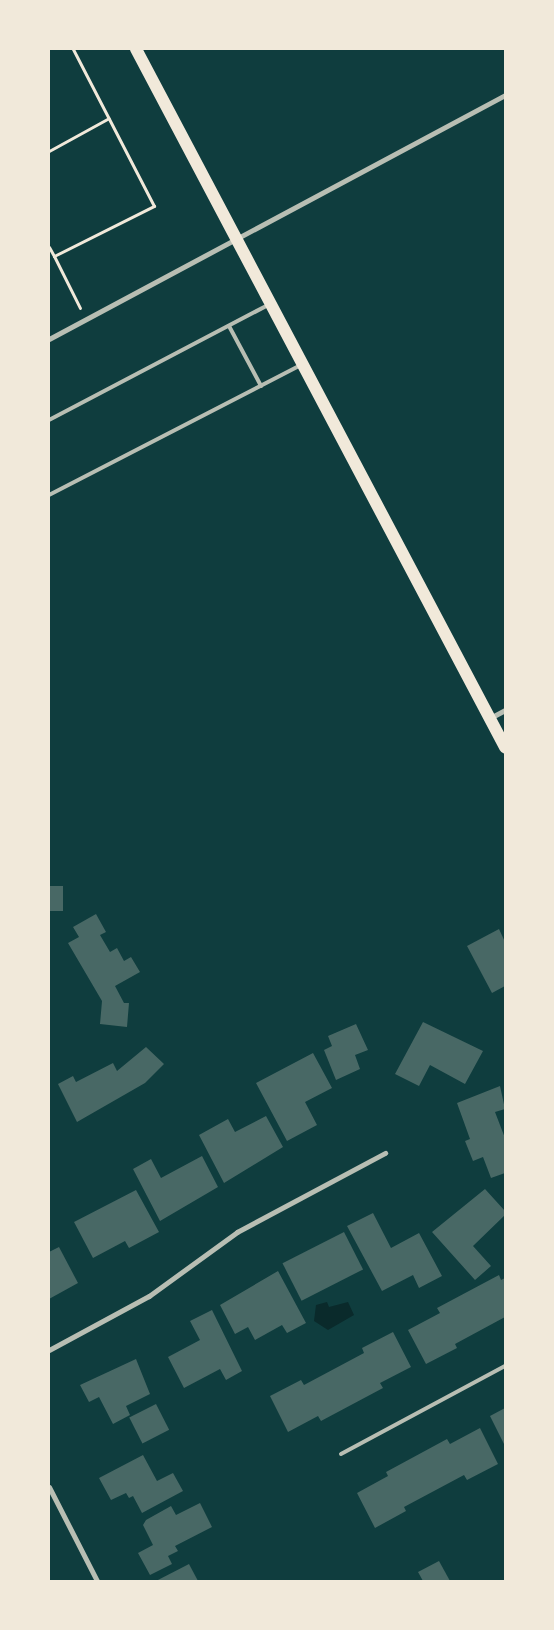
<!DOCTYPE html>
<style>
body{margin:0}
#map{position:relative;width:554px;height:1630px;overflow:hidden;background:#0f3d3e;font-family:Jost,sans-serif}
div>[style]{position:absolute}
[style*='--x']{left:calc(var(--x)*1px);top:calc(var(--y)*1px);width:calc(var(--w)*1px);rotate:calc(var(--a)*1deg)}
.water>*{inset:0;background:#0a2a2b}
.building>*{inset:0;background:#486865;transform-origin:0 0}
.path>*{height:3px;margin:-1.5px;padding:0 1.5px;transform-origin:1.5px;border-radius:1.5px;background:#f1e9da}
.service>*{height:4px;margin:-2px;padding:0 2px;transform-origin:2px;border-radius:2px;background:#b8beb3}
.minor>*{height:5px;margin:-2.5px;padding:0 2.5px;transform-origin:2.5px;border-radius:2.5px;background:#b8beb3}
.primary>*{height:12px;margin:-6px;padding:0 6px;transform-origin:6px;border-radius:6px;background:#f1e9da}
span{translate:-50% -50%;white-space:nowrap;text-align:center;line-height:1.15;-webkit-text-stroke:4px #f1e9da;paint-order:stroke}
.frame{position:absolute;inset:0;border:50px solid #f1e9da;pointer-events:none}
</style>
<div id="map">
<div class="water">
<div style="clip-path:polygon(327px 1302px,329px 1307px,348px 1302px,354px 1315px,328px 1330px,314px 1321px,316px 1305px)"></div>
</div>
<div class="building">
<div style="left:49px;top:886px;width:14px;height:25px"></div>
<div style="clip-path:polygon(96px 914px,106px 932px,100px 935px,110px 952px,117px 948px,124px 961px,131px 957px,140px 972px,115px 986px,124px 1003px,129px 1003px,127px 1027px,100px 1024px,102px 1001px,68px 943px,79px 937px,73px 927px)"></div>
<div style="clip-path:polygon(499px 929px,505px 942px,505px 986px,492px 993px,467px 946px)"></div>
<div style="clip-path:polygon(423px 1022px,483px 1051px,465px 1084px,430px 1065px,419px 1086px,395px 1074px)"></div>
<div style="clip-path:polygon(356px 1024px,368px 1050px,355px 1055px,360px 1069px,336px 1080px,324px 1050px,332px 1046px,328px 1036px)"></div>
<div style="clip-path:polygon(146px 1047px,164px 1064px,145px 1083px,77px 1122px,58px 1084px,73px 1076px,76px 1082px,113px 1063px,117px 1071px)"></div>
<div style="clip-path:polygon(313px 1053px,332px 1088px,305px 1102px,317px 1125px,287px 1141px,256px 1083px)"></div>
<div style="clip-path:polygon(500px 1086px,505px 1109px,495px 1112px,505px 1138px,505px 1173px,491px 1178px,483px 1157px,473px 1161px,465px 1141px,470px 1139px,457px 1103px)"></div>
<div style="clip-path:polygon(266px 1116px,283px 1147px,224px 1183px,199px 1135px,228px 1119px,235px 1132px)"></div>
<div style="clip-path:polygon(202px 1156px,218px 1187px,160px 1221px,133px 1169px,151px 1159px,161px 1178px)"></div>
<div style="clip-path:polygon(485px 1189px,505px 1211px,505px 1215px,473px 1246px,491px 1266px,475px 1280px,432px 1232px)"></div>
<div style="clip-path:polygon(136px 1190px,159px 1232px,129px 1248px,125px 1241px,93px 1258px,74px 1222px)"></div>
<div style="clip-path:polygon(373px 1213px,391px 1248px,419px 1233px,442px 1276px,419px 1288px,413px 1275px,382px 1291px,347px 1226px)"></div>
<div style="left:344px;top:1232px;width:42px;height:69px;rotate:63deg"></div>
<div style="clip-path:polygon(59px 1247px,78px 1283px,49px 1299px,49px 1252px)"></div>
<div style="clip-path:polygon(278px 1271px,306px 1323px,287px 1333px,282px 1325px,255px 1340px,248px 1327px,235px 1334px,220px 1305px)"></div>
<div style="clip-path:polygon(499px 1275px,501px 1280px,505px 1278px,505px 1317px,455px 1344px,457px 1348px,426px 1364px,408px 1330px,440px 1313px,437px 1308px)"></div>
<div style="clip-path:polygon(212px 1310px,242px 1371px,226px 1380px,220px 1369px,184px 1388px,168px 1357px,200px 1340px,190px 1321px)"></div>
<div style="clip-path:polygon(393px 1332px,411px 1367px,380px 1383px,383px 1388px,321px 1421px,318px 1416px,288px 1432px,270px 1396px,301px 1380px,304px 1385px,364px 1353px,362px 1348px)"></div>
<div style="clip-path:polygon(136px 1359px,150px 1394px,126px 1406px,130px 1415px,113px 1424px,99px 1397px,89px 1402px,80px 1385px)"></div>
<div style="left:156px;top:1404px;width:29px;height:30px;rotate:63deg"></div>
<div style="clip-path:polygon(505px 1408px,505px 1446px,490px 1416px)"></div>
<div style="clip-path:polygon(480px 1428px,498px 1464px,467px 1480px,464px 1475px,404px 1507px,406px 1511px,375px 1528px,357px 1493px,388px 1476px,386px 1472px,447px 1439px,450px 1444px)"></div>
<div style="clip-path:polygon(143px 1455px,157px 1481px,173px 1473px,183px 1491px,142px 1513px,133px 1496px,129px 1498px,126px 1493px,111px 1500px,99px 1478px)"></div>
<div style="clip-path:polygon(200px 1503px,212px 1527px,175px 1546px,178px 1551px,168px 1556px,172px 1564px,150px 1575px,138px 1553px,153px 1545px,143px 1525px,146px 1520px,171px 1506px,176px 1515px)"></div>
<div style="clip-path:polygon(439px 1561px,450px 1581px,423px 1581px,418px 1572px)"></div>
<div style="clip-path:polygon(189px 1564px,198px 1581px,156px 1581px)"></div>
</div>
<div class="path">
<div style="--x:49;--y:151;--w:68;--a:-28.8"></div>
<div style="--x:49;--y:247;--w:10;--a:61"></div>
<div style="--x:54;--y:256;--w:112;--a:-26.6"></div>
<div style="--x:154;--y:206;--w:177;--a:-117.3"></div>
<div style="--x:54;--y:256;--w:58;--a:63.4"></div>
</div>
<div class="service">
<div style="--x:229;--y:326;--w:68;--a:61.9"></div>
<div style="--x:49;--y:420;--w:247;--a:-27.7"></div>
<div style="--x:49;--y:495;--w:284;--a:-27.3"></div>
<div style="--x:341;--y:1454;--w:186;--a:-28.2"></div>
</div>
<div class="minor">
<div style="--x:49;--y:339;--w:517;--a:-28.15"></div>
<div style="--x:490;--y:718;--w:17;--a:-28"></div>
<div style="--x:49;--y:1350;--w:114;--a:-28.4"></div>
<div style="--x:149;--y:1296;--w:109;--a:-36"></div>
<div style="--x:237;--y:1232;--w:168;--a:-28.1"></div>
<div style="--x:49;--y:1487;--w:106;--a:62.9"></div>
</div>
<div class="primary">
<div style="--x:136;--y:49;--w:790;--a:62.14"></div>
</div>
<div class="frame"></div>
</div>
